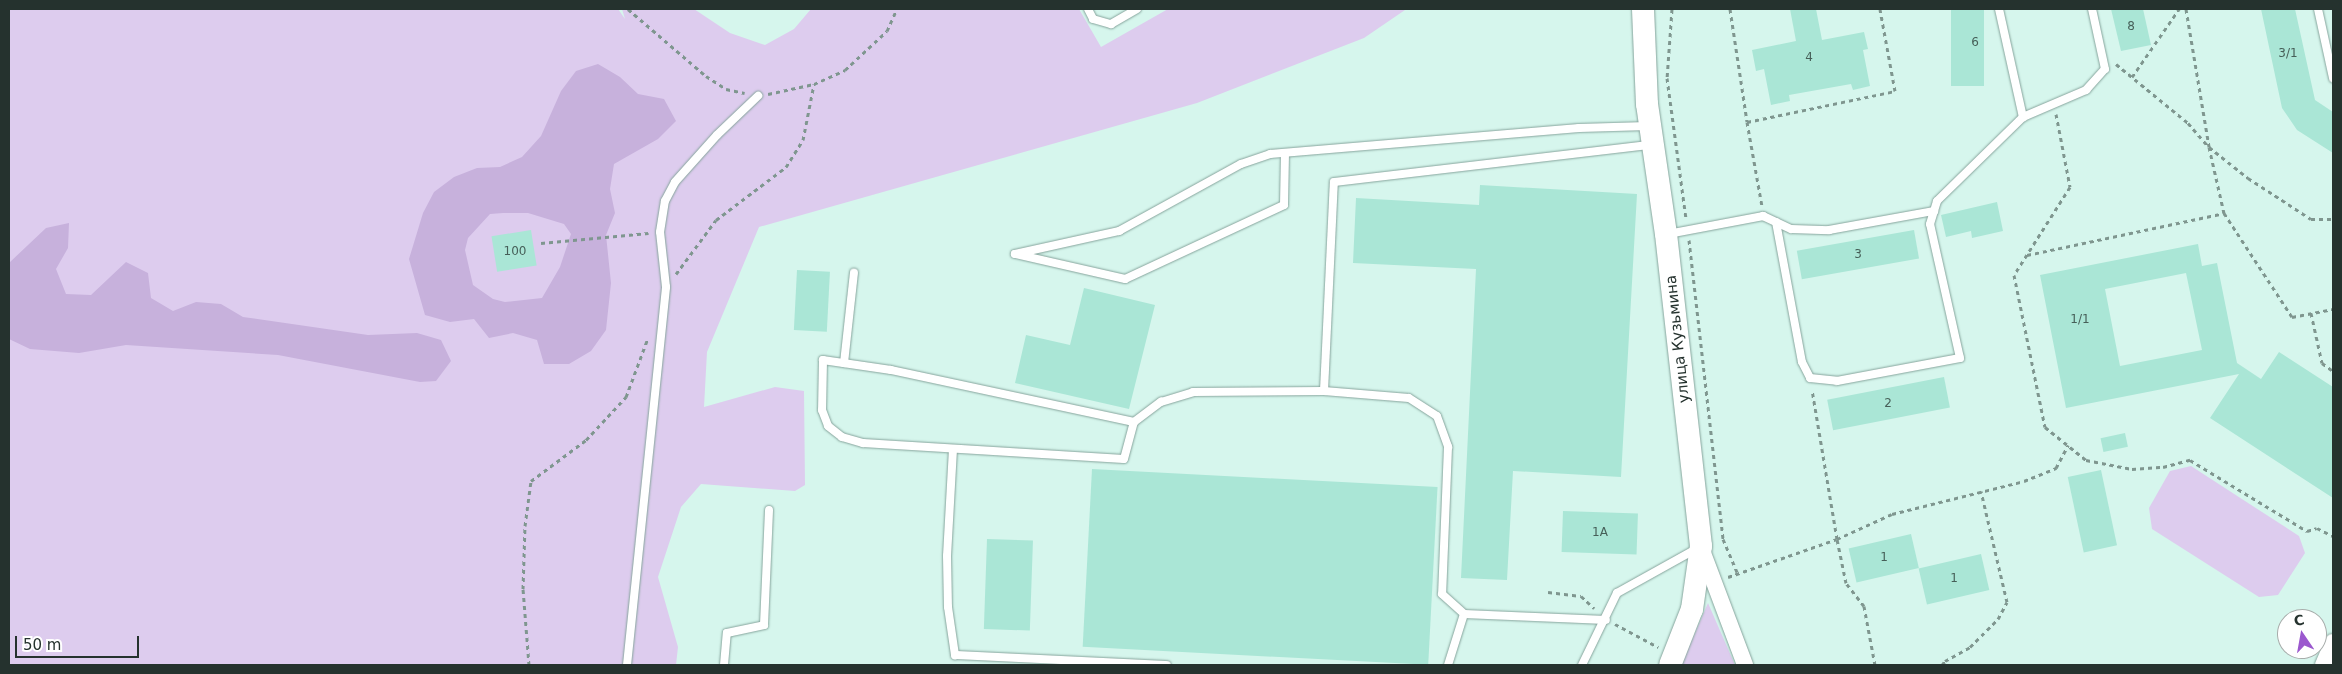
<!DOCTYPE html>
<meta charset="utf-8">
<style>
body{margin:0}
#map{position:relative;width:2342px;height:674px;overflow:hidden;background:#d6f6ed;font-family:"DejaVu Sans",sans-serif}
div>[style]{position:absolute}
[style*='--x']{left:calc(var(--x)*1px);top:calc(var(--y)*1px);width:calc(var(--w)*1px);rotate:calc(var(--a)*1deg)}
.green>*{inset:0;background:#dce}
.forest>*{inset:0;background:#c7b1dc}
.building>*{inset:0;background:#aae6d6;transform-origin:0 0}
.path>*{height:3px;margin-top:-1.5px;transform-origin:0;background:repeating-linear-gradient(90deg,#7f968f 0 4px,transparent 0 8px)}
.roads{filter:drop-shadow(0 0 1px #86a49c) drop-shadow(0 0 1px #86a49c)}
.lane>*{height:8px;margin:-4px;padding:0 4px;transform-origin:4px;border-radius:4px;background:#fff}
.street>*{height:16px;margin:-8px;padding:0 8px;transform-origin:8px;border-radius:8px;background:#fff}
.secondary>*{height:22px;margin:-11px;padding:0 11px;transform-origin:11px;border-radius:11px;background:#fff}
span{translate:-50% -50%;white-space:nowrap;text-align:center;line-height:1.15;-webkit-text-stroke:4px #fff;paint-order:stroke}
.number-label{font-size:12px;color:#465f58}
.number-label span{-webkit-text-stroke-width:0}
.street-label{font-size:15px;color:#25322e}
.frame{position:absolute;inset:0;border:10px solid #25322e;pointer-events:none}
.north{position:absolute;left:2277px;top:609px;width:50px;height:50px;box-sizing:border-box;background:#fff;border:1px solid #a8adab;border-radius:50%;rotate:348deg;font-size:14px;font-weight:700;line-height:20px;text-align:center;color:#25322e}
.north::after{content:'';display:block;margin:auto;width:18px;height:22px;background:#9b58ce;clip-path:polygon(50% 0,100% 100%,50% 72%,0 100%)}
.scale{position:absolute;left:15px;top:636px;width:124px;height:22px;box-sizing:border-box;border:2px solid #25322e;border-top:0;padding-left:6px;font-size:15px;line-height:18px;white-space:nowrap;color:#25322e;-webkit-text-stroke:4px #fff;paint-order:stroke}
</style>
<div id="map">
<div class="green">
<div style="clip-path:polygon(9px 9px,618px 9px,625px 19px,622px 9px,694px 9px,730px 33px,765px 45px,794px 29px,811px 9px,1079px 9px,1101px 47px,1168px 9px,1405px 10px,1364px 38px,1197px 103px,759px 227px,707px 352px,704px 407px,775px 387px,804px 391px,805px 485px,795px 491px,701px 484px,681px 507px,658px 577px,678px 647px,676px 665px,9px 665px)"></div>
<div style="clip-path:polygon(2191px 466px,2299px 536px,2305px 553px,2278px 595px,2259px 597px,2152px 529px,2149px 508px,2170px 471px)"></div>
<div style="clip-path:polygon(1708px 603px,1735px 665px,1681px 665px)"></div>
</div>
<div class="forest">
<div style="clip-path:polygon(evenodd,598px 64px,620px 77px,638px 94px,664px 99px,676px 121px,658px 139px,614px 164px,610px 189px,615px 213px,606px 235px,611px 283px,606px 330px,591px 351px,569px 364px,544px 364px,537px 340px,513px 333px,489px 338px,474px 319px,450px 322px,425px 315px,409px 259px,423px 213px,434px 192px,454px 177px,477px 168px,500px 167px,522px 157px,541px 136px,561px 91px,576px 71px,598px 64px,503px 213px,528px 213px,564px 224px,571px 234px,560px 267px,542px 298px,505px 302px,493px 299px,473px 285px,465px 250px,468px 238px,490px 214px,503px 213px)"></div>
<div style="clip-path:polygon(69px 223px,68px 248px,56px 269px,66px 294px,91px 295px,126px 262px,148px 273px,151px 298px,173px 311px,196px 302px,221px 304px,243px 317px,368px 335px,417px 333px,441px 340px,451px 361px,436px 381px,420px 382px,278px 355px,126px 345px,79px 353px,30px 349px,9px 339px,9px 263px,46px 228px)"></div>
</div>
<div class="building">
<div style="clip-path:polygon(1790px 9px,1816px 9px,1822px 40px,1864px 32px,1868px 49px,1863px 50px,1870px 86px,1853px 90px,1851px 84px,1789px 95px,1790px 101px,1771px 105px,1764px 69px,1756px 71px,1752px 50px,1796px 41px)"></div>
<div style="left:1951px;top:9px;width:33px;height:77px"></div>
<div style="clip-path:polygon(2111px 9px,2143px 9px,2151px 45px,2121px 51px)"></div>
<div style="clip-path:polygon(2261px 9px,2295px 9px,2315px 100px,2333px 112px,2333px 153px,2297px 130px,2282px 108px)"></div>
<div style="clip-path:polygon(1480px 185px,1637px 194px,1621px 477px,1513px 471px,1507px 580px,1461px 578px,1476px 269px,1353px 263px,1356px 198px,1479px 205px)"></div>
<div style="clip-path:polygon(1997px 202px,2003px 231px,1972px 238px,1971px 231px,1946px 237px,1941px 215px)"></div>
<div style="left:531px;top:230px;width:36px;height:40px;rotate:81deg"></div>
<div style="left:1914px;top:230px;width:29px;height:119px;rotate:80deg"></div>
<div style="clip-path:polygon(evenodd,2198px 244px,2202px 266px,2217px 263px,2237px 363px,2261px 379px,2279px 352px,2333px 387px,2333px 498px,2210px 418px,2239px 374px,2066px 408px,2040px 275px,2198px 244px,2186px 273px,2202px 350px,2120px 366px,2105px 289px,2186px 273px)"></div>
<div style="left:797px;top:270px;width:33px;height:60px;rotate:3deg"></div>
<div style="clip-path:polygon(1084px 288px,1155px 305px,1129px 409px,1015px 383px,1026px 335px,1070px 345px)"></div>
<div style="left:1944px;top:377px;width:31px;height:119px;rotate:79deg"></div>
<div style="left:2125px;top:433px;width:14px;height:25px;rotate:78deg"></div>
<div style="left:1092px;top:469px;width:346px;height:178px;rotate:3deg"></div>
<div style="left:2101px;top:470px;width:77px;height:34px;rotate:78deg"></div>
<div style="left:1563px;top:511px;width:75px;height:41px;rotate:2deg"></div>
<div style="left:1911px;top:534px;width:35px;height:64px;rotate:77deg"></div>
<div style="left:987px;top:539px;width:46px;height:90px;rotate:2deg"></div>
<div style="left:1981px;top:554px;width:37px;height:64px;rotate:77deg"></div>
</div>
<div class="path">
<div style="--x:628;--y:9;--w:103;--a:40.7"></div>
<div style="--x:706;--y:76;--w:24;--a:33"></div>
<div style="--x:726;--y:89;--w:19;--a:12"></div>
<div style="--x:1672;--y:9;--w:69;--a:94.1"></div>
<div style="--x:1667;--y:78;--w:142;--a:82.3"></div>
<div style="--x:1730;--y:9;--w:114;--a:81.4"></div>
<div style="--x:1747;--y:122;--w:151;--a:-11.8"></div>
<div style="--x:1895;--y:91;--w:83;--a:-100.4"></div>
<div style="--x:2186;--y:9;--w:140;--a:80.5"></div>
<div style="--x:2209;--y:147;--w:68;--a:77.2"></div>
<div style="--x:2224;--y:213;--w:124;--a:56.8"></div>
<div style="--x:2292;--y:317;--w:42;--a:-11"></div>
<div style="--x:2116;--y:64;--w:93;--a:39.3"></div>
<div style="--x:2188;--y:123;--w:32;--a:49"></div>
<div style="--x:2209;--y:147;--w:50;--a:38.5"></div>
<div style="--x:2248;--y:178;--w:75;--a:33.1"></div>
<div style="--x:2311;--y:219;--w:22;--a:0"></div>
<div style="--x:2132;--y:77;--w:83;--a:-55.3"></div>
<div style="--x:768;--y:94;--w:47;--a:-12.3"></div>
<div style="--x:814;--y:84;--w:34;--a:-24"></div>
<div style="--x:845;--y:70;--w:57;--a:-42.9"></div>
<div style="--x:887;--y:31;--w:24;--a:-66"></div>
<div style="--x:2056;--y:114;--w:74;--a:79.1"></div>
<div style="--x:2070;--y:187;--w:104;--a:122.5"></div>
<div style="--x:2014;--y:275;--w:155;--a:78.5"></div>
<div style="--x:2045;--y:427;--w:53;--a:38.8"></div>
<div style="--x:2086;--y:460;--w:47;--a:11.1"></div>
<div style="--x:2132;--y:469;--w:31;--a:-4"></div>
<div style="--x:2163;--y:467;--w:28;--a:-15"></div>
<div style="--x:2190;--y:460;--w:137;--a:31.3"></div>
<div style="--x:2307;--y:531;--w:10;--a:-17"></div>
<div style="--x:2317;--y:528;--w:18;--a:27"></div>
<div style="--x:1747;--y:122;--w:85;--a:79.9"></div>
<div style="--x:1689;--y:240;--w:301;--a:83.5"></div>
<div style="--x:1723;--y:539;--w:36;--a:67"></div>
<div style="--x:541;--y:243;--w:108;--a:-5.3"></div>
<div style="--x:2027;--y:255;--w:201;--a:-12"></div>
<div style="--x:676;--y:274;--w:67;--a:-53.5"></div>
<div style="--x:716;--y:220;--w:88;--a:-37.1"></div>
<div style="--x:786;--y:167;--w:32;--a:-58"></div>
<div style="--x:803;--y:140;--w:57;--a:-78.9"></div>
<div style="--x:2311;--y:313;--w:51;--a:77.6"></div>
<div style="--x:2322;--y:363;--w:14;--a:36"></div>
<div style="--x:1728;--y:577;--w:115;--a:-19.2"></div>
<div style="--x:1837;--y:539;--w:151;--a:-99.5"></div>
<div style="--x:1548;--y:592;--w:33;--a:7"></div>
<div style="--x:1581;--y:596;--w:18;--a:43"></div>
<div style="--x:1615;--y:624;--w:49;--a:28.1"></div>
<div style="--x:529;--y:665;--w:76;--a:-94.5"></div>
<div style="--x:523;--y:589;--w:63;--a:-88.2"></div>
<div style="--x:525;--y:526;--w:45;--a:-82.4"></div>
<div style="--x:531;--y:481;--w:69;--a:-36.7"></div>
<div style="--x:586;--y:440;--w:59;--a:-47.1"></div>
<div style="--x:626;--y:397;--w:63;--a:-69.6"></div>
<div style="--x:1875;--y:665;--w:60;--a:-100.6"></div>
<div style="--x:1864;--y:606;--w:29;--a:-128"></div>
<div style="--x:1846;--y:583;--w:45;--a:-101.6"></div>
<div style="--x:1837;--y:539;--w:60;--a:-24.4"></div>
<div style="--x:1892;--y:514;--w:136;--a:-14"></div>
<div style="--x:2024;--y:481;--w:35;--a:-22"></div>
<div style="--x:2056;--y:468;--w:26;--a:-62"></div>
<div style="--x:1942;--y:665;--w:5;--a:-53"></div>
<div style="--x:1945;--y:661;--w:29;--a:-29"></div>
<div style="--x:1970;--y:647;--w:40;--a:-45"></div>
<div style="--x:1998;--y:619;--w:19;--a:-62"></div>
<div style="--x:2007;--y:602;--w:114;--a:-103.2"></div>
</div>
<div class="roads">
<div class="lane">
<div style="--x:1088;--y:9;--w:11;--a:63"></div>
<div style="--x:1093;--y:19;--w:19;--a:16"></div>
<div style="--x:1111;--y:24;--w:30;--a:-30"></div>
<div style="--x:1999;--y:9;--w:111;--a:77.5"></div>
<div style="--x:2318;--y:9;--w:71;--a:77.7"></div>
<div style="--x:1285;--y:153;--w:52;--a:91.1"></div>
<div style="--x:1284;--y:205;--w:175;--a:155"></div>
<div style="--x:1125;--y:279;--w:113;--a:-167.2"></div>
<div style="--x:1015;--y:254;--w:107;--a:-12.5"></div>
<div style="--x:1119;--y:231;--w:139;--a:-28.8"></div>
<div style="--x:1241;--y:164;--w:31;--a:-19"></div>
<div style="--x:1270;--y:154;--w:310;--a:-4.8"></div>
<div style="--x:1579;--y:128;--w:69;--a:-1.7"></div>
<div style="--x:1776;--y:222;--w:142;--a:79.5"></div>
<div style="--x:1802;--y:362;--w:18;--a:63"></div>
<div style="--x:1810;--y:378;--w:27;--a:6"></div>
<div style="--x:1837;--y:381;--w:125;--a:-10.6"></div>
<div style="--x:1960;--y:358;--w:137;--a:-102.6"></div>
<div style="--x:1930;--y:224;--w:24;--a:-73"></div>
<div style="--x:1937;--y:201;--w:120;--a:-44.3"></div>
<div style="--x:2023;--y:117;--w:69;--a:-23.2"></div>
<div style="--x:2086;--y:90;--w:28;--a:-48"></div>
<div style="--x:2105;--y:69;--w:61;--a:-102.2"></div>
<div style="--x:1668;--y:234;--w:97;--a:-10.7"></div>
<div style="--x:1763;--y:216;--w:31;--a:25"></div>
<div style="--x:1791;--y:229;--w:38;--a:2"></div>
<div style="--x:1829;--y:230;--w:107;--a:-10.3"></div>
<div style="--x:844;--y:363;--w:91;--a:-83.7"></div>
<div style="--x:1324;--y:391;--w:209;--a:-87.3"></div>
<div style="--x:1334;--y:182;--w:319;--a:-6.7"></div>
<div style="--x:1134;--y:422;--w:249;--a:-167.9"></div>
<div style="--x:891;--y:370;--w:69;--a:-171.6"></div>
<div style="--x:823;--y:360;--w:50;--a:91.1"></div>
<div style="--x:822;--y:410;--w:17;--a:69"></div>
<div style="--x:828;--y:426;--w:18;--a:38"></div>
<div style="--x:842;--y:437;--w:22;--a:16"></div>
<div style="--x:863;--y:443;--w:261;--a:3.5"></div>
<div style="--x:1124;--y:459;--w:38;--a:-75"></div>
<div style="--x:1134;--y:422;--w:34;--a:-37"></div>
<div style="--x:1161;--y:402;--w:34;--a:-17"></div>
<div style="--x:1193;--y:392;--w:131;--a:-0.4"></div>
<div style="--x:1324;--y:391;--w:85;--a:4.7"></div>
<div style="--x:1409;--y:398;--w:33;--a:33"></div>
<div style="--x:1437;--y:416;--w:33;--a:70"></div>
<div style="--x:1448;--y:447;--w:147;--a:92.3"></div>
<div style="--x:1442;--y:594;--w:30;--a:42"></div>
<div style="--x:1464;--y:614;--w:142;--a:2.4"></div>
<div style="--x:953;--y:449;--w:107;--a:93.2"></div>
<div style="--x:947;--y:556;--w:51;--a:88.9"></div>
<div style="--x:948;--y:607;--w:49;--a:81.7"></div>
<div style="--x:955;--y:655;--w:212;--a:2.7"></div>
<div style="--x:627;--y:665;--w:380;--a:-84.1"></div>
<div style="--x:666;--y:287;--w:55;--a:-96.2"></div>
<div style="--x:660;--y:232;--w:31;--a:-81"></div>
<div style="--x:665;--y:201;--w:21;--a:-62"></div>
<div style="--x:675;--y:182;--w:63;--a:-48.2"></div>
<div style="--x:717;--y:135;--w:57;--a:-43.6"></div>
<div style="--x:724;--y:665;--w:32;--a:-85"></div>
<div style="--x:727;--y:633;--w:38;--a:-12"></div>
<div style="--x:764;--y:625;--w:115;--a:-87.5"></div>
<div style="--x:1448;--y:665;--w:53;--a:-72.6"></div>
<div style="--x:1582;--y:665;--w:80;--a:-64.1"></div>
<div style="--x:1617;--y:593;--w:90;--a:-29.1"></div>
</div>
<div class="street">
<div style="--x:1703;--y:553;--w:120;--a:69.4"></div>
<div style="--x:2323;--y:665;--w:25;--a:-67"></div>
</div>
<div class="secondary">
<div style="--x:1643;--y:9;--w:95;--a:87.6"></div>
<div style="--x:1647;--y:104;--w:131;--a:81.7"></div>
<div style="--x:1666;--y:234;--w:314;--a:83.6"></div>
<div style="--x:1701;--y:546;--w:64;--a:98.1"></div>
<div style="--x:1692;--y:609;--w:60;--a:111.4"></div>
</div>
</div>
<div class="number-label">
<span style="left:2131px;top:27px">8</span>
<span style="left:1975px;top:43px">6</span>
<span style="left:2288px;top:54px">3/1</span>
<span style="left:1809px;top:58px">4</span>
<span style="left:515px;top:252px">100</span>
<span style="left:1858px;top:255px">3</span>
<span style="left:2080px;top:320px">1/1</span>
<span style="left:1888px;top:404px">2</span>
<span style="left:1600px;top:533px">1А</span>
<span style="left:1884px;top:558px">1</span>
<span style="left:1954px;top:579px">1</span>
</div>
<div class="street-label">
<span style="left:1678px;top:339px;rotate:-96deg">улица Кузьмина</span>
</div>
<div class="frame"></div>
<div class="north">С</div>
<div class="scale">50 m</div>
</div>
